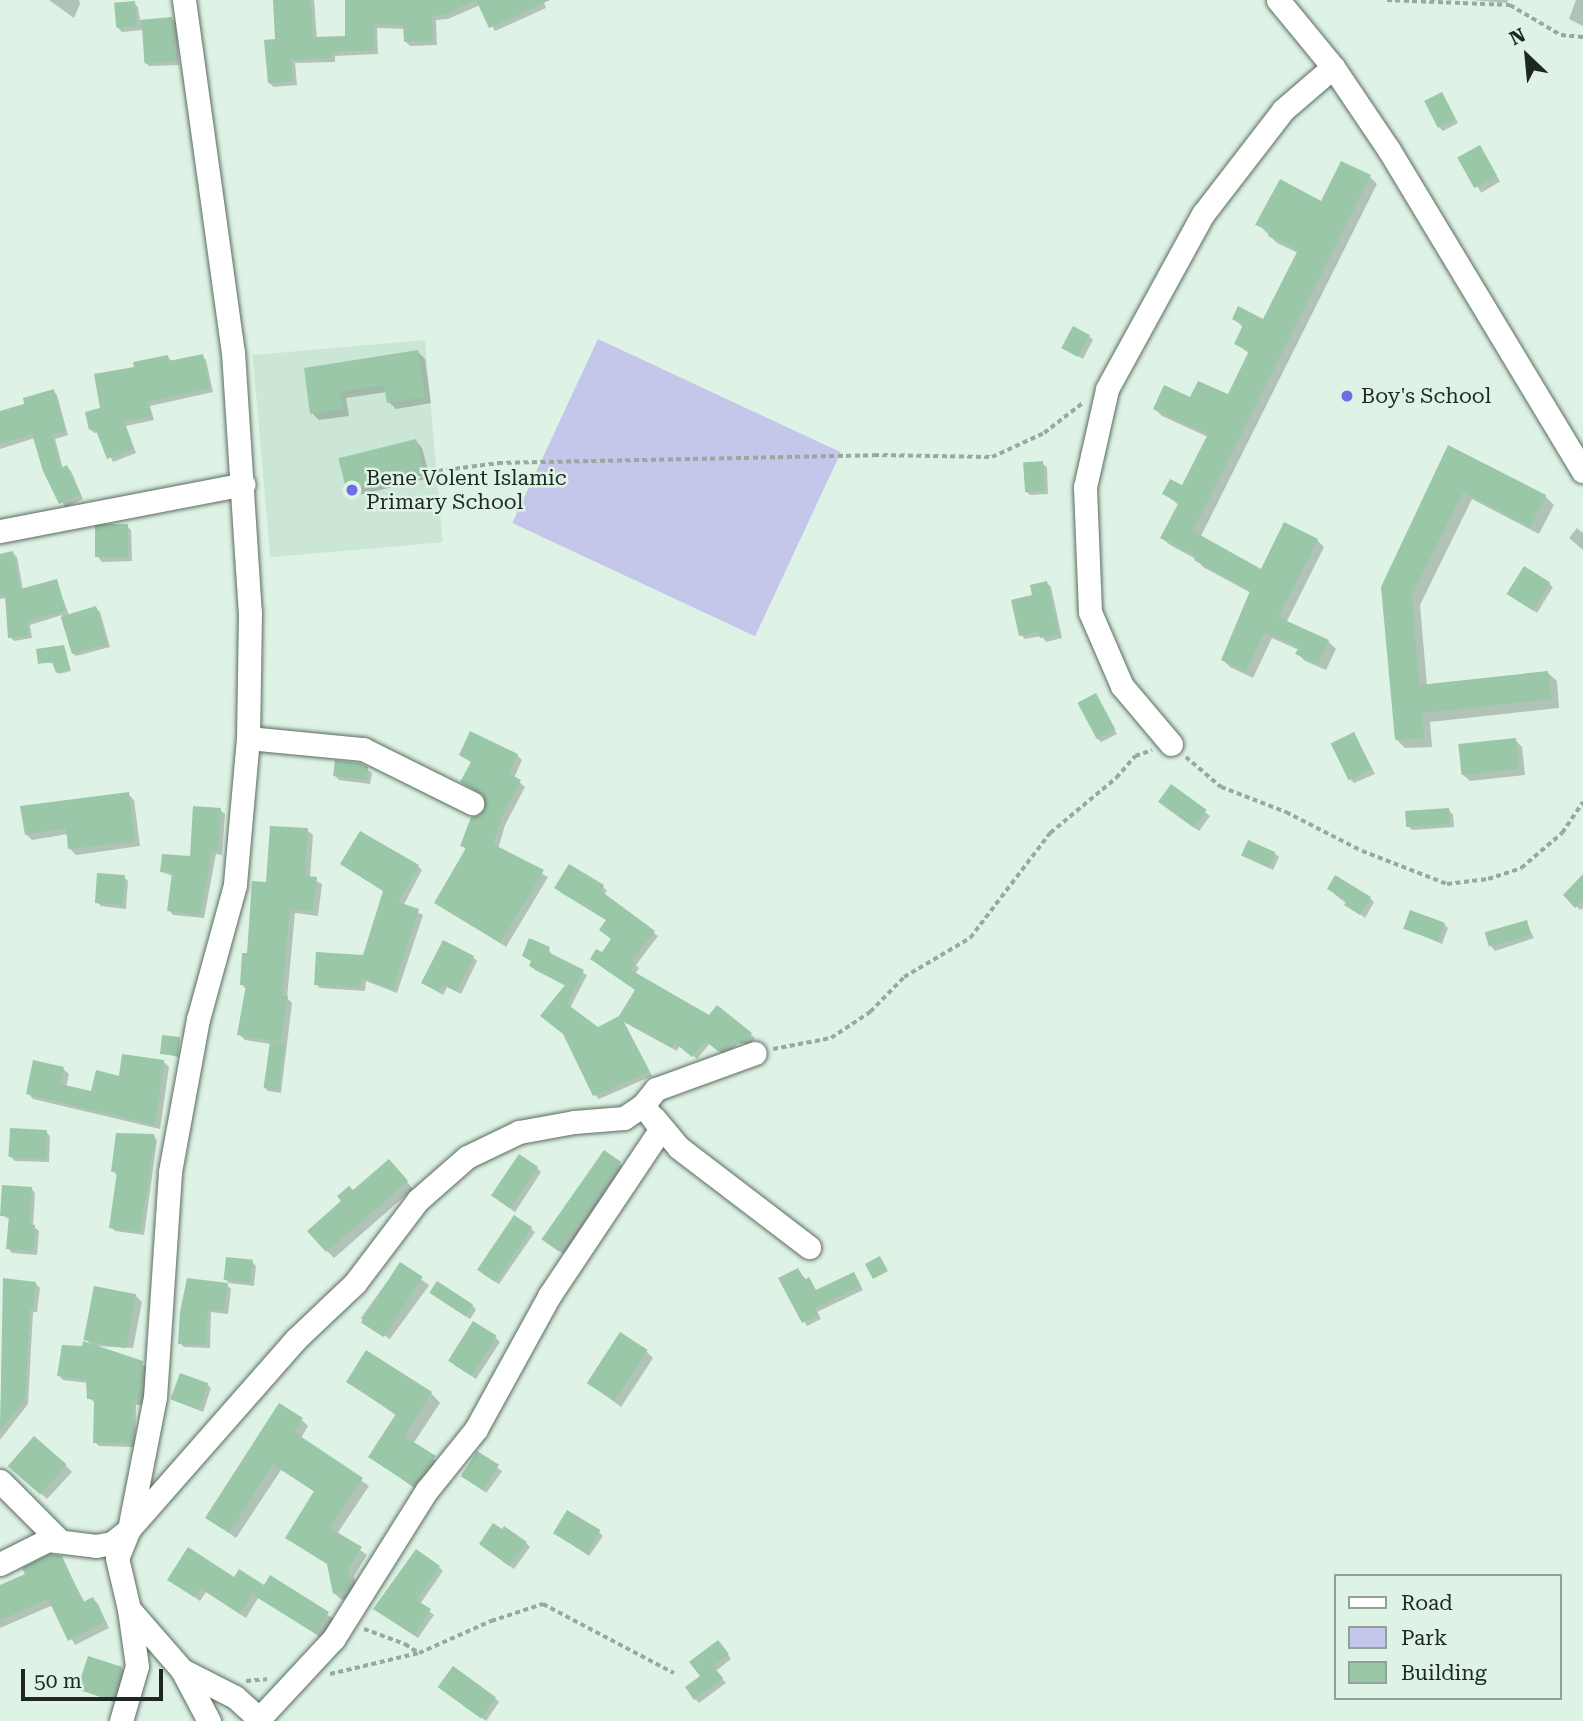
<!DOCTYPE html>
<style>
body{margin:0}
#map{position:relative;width:1583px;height:1721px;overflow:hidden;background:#def3e5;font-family:"Roboto Serif",serif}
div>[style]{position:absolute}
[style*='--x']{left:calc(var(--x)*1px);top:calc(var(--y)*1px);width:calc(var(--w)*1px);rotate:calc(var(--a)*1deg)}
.built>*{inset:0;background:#cbe6d4;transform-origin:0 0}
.green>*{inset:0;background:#c4c7ea;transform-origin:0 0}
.shadow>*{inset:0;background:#0003;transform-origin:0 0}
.building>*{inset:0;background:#99c7a8;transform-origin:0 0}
.path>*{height:3.5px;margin-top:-1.75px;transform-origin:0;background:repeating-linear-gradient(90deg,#98a99e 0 5px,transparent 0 8.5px)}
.roads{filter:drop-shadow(0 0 2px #5b6c60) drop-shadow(0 0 2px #5b6c60)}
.minor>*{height:23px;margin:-11.5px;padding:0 11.5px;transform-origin:11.5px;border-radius:11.5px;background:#fff}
.dots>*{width:19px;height:19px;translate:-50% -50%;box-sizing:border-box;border:4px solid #def3e5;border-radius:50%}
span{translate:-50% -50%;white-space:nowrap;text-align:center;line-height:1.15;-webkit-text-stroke:5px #def3e5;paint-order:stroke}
.poi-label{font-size:21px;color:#1f2722}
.left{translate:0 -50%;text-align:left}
.legend{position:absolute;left:1334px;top:1574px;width:228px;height:126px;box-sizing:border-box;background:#def3e5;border:2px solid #92a197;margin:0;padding:9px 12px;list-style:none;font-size:21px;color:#1f2722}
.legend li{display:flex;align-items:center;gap:14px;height:35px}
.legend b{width:35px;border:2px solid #92a197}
.north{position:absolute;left:1492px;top:21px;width:70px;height:70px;-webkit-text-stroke:5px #def3e5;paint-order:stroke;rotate:334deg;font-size:19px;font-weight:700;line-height:28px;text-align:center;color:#1f2722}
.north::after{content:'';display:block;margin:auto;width:24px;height:32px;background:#1f2722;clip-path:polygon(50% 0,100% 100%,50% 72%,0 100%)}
.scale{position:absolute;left:21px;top:1669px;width:142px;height:32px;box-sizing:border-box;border:4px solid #1f2722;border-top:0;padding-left:9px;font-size:21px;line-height:24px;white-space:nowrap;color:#1f2722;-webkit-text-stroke:5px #def3e5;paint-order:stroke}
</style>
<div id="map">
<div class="built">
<div style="left:425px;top:340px;width:203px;height:173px;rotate:85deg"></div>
</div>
<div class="green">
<div style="left:598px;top:339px;width:268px;height:203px;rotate:25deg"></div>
</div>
<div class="shadow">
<div style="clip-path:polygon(49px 0,79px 0,80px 4px,74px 18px)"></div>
<div style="clip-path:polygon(275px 0,314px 0,317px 39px,346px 38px,347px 0,543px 0,546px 8px,495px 31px,480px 5px,448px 19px,436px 20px,437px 45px,410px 46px,405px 41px,405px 29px,377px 28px,378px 54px,335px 56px,335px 62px,295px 63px,297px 85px,274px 87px,269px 83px,277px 41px)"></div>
<div style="clip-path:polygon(1472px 0,1508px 0,1507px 3px)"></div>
<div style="clip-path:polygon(1576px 0,1583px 0,1583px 26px,1569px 19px)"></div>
<div style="clip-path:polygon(134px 3px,138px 7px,140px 20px,172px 19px,176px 23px,179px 65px,149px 66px,144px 62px,143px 30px,122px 32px,117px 27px)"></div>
<div style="clip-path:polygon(1442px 94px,1458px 123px,1443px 131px,1439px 127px)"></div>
<div style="left:1480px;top:148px;width:39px;height:22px;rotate:59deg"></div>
<div style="clip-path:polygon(1370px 177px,1377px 184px,1200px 538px,1262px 572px,1317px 540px,1324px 547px,1286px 623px,1328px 641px,1336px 649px,1326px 670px,1305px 661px,1297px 653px,1299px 650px,1272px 638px,1253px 678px,1230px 667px,1223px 660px,1251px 593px,1203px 567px,1196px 559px,1170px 545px,1162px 538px,1179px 505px,1164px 494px,1183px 488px,1208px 437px,1162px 416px,1155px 409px,1191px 400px,1228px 397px,1250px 354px,1236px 344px,1244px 328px,1234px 319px,1264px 321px,1298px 253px,1277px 243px,1258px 224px,1322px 203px)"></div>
<div style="clip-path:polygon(1089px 336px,1093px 340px,1083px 359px,1064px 347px)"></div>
<div style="clip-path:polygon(418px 352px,425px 359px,431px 403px,396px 409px,389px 402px,387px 392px,346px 398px,349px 416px,319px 420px,312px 413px,306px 369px)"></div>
<div style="clip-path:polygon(202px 356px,206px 360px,213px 392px,150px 406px,154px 420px,126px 426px,136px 453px,113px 462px,99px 432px,94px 433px,90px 429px,136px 368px,167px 357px,172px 361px)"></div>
<div style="clip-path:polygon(53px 391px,57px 395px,68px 435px,55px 439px,63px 469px,67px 467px,71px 471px,83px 499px,65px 508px,35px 438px,0 449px,0 413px,26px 405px)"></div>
<div style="clip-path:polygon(416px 441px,422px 448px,430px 478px,355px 496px,348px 490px)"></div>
<div style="clip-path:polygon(1449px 447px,1545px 496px,1554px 505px,1539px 534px,1472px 499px,1420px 605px,1427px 686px,1548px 673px,1557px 681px,1559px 708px,1430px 722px,1432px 747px,1405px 748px,1397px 740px,1382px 587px)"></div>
<div style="clip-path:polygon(1042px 463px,1047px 467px,1048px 494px,1030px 495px,1026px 491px)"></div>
<div style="clip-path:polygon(127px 526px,131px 530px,132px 561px,102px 562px,98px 557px)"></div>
<div style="clip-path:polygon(1577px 528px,1583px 533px,1583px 550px,1569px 538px)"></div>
<div style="clip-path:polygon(13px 553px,17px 557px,23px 590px,56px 581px,69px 615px,96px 608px,100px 612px,110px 647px,76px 656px,72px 652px,62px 615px,30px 625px,32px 638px,14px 641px,10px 637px,7px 598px,0 599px,0 556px)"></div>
<div style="clip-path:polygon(1047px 583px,1051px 587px,1062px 638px,1046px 642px,1042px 636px,1025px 639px,1021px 635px,1035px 596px)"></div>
<div style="clip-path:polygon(1548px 583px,1553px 587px,1537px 613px,1509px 594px)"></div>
<div style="clip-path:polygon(65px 649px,71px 671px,59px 674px,54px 663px,39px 663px)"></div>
<div style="clip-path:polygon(1095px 695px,1117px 734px,1101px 742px,1097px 738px)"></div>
<div style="clip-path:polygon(1354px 734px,1375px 774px,1354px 783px,1350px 779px)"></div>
<div style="clip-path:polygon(1515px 740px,1522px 747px,1525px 775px,1470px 781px,1463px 775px)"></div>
<div style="clip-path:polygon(461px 755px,517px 755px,522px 760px,514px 778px,525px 787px,505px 825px,498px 849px,548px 877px,506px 947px,436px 902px,467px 851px,462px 845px,487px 809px,485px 797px,462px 781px,472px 763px)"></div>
<div style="clip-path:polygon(367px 769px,372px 773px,370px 784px,339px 780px,335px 776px)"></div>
<div style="clip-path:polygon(1172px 787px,1210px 816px,1199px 831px,1165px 806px)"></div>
<div style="clip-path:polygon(128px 794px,134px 800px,140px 846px,76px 855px,70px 849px,68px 834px,32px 840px,26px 834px)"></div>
<div style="clip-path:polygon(220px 810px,225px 814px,222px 855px,216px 854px,204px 918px,173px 915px,169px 910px,173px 876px,162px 872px,191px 858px)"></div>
<div style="clip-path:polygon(1449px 810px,1453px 815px,1454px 827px,1412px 830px,1408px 826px)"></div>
<div style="clip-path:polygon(307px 830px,313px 835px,310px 878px,322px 884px,318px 916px,295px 913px,287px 998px,292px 1003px,281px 1093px,268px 1091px,264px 1087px,271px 1044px,245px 1040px,239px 1034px,247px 990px,241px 984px,268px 884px)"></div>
<div style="clip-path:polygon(1274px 853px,1279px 857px,1273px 870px,1244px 855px)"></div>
<div style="clip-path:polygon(342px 864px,418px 866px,422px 870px,403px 906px,423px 915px,397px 993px,366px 981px,365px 991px,320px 988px,316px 984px,364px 956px,385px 892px)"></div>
<div style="clip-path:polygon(124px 877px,128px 881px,126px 909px,101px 906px,97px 902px)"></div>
<div style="clip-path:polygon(1583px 877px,1583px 908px,1580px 910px,1565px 895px)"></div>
<div style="clip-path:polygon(603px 887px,607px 891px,604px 895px,658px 936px,636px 965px,639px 968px,635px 974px,709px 1017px,717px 1007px,755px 1038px,749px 1046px,740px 1042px,724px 1055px,710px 1043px,697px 1059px,680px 1045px,677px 1051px,624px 1022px,652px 1076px,599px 1099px,595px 1095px,565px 1035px,566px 986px,535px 970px,531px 965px,533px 962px,524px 955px,549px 949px,552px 956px,587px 975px,570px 1008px,597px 1029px,620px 1017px,637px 991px,602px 954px,613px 939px,608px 921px,560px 892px)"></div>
<div style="clip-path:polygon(1333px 893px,1370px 898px,1374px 902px,1365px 918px)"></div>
<div style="clip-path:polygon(1526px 922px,1534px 938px,1495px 951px,1491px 946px)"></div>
<div style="clip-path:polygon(1444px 924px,1448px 928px,1442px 944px,1405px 928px)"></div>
<div style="clip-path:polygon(473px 957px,477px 961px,461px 994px,447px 987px,443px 995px,423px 983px)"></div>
<div style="clip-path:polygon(180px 1039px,178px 1057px,161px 1053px)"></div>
<div style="clip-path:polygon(163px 1061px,169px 1067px,160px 1129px,33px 1099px,28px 1093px,63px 1069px,69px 1074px,66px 1087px,92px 1093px)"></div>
<div style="clip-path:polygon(46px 1132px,50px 1136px,49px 1162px,15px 1161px,10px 1156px)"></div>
<div style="clip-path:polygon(153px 1136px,157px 1140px,144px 1235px,115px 1231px,111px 1227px,118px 1176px,113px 1171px)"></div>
<div style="clip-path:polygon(620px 1164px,627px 1170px,565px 1255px,549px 1244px)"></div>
<div style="clip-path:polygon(395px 1168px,413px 1189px,334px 1258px,327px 1251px,353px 1193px)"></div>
<div style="clip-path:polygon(537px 1168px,541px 1172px,515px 1212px,498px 1200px)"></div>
<div style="clip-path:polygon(31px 1188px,35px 1193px,33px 1226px,39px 1231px,37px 1255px,12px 1253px,8px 1248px,11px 1220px,1px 1215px)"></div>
<div style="clip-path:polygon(530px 1228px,535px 1232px,499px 1284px,483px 1274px)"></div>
<div style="clip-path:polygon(252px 1262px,256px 1266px,254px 1286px,229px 1283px,225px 1279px)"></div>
<div style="left:400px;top:1264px;width:36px;height:67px;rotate:36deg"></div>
<div style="clip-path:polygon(798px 1270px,817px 1292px,854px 1274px,863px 1290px,817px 1312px,821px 1319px,807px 1326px,781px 1279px)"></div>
<div style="clip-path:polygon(4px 1280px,36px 1284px,40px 1288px,37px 1312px,33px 1312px,28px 1404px,0 1440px)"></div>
<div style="clip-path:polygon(227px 1285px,231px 1289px,228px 1314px,211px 1312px,210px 1348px,184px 1347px,180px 1343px)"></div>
<div style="clip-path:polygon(135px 1295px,142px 1302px,133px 1348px,95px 1346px,147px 1367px,143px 1405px,136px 1405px,135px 1447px,99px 1446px,95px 1442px,95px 1402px,88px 1398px,88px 1383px,63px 1380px,59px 1375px,93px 1346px,85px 1339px)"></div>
<div style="clip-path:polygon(436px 1297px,472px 1305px,476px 1310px,470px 1319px)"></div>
<div style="clip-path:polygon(496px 1338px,500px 1342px,476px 1379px,454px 1365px)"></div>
<div style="clip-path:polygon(647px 1352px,653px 1358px,621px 1407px,588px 1382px)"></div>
<div style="clip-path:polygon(348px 1382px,431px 1393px,440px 1403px,413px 1444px,444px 1467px,423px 1494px,370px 1457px,397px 1416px)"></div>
<div style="clip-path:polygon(207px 1384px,211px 1388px,203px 1412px,173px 1400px)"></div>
<div style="clip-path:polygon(302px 1420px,308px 1426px,301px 1438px,369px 1486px,337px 1534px,367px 1555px,354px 1576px,357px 1591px,353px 1598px,342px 1600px,335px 1594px,330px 1566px,287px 1537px,315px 1492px,281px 1470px,236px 1538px,207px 1517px)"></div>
<div style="left:477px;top:1453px;width:31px;height:27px;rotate:36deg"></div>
<div style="clip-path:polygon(65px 1465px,72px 1472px,47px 1499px,17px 1473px)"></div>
<div style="clip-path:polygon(598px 1531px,603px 1536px,589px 1556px,554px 1533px)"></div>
<div style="clip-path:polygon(526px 1543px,530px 1547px,514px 1569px,485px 1548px)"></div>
<div style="clip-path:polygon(61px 1558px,85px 1603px,93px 1599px,98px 1604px,109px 1628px,75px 1645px,53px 1605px,0 1628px,0 1588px)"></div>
<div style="clip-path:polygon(439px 1567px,443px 1571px,420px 1604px,434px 1615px,418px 1638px,380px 1613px)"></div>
<div style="clip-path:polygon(271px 1578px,334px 1619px,322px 1638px,258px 1598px,246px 1618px,206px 1592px,200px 1601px,169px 1580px,235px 1579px,265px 1587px)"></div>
<div style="clip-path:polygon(722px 1646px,731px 1659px,716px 1671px,726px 1683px,699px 1703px,695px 1699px,702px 1676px)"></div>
<div style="clip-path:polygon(121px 1668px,126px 1672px,116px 1703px,79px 1688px)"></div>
<div style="clip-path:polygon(444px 1691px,495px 1698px,499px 1702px,486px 1721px)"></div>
</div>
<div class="building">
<div style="clip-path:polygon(273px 0,311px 0,313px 37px,345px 36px,345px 0,550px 0,489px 28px,476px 0,443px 15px,432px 16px,433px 41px,404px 42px,403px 25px,374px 24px,375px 50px,331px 52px,331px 58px,291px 59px,293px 81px,268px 83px,264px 40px,275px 39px)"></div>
<div style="left:135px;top:1px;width:25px;height:21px;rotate:85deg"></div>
<div style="left:172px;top:17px;width:44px;height:31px;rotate:85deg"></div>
<div style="left:1442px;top:92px;width:30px;height:20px;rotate:63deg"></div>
<div style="left:1480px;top:145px;width:35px;height:26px;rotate:61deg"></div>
<div style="clip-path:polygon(1341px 161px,1371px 175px,1193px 531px,1261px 569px,1284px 522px,1318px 539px,1278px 617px,1329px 640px,1318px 664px,1295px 654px,1299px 647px,1264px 632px,1246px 672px,1221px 660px,1250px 591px,1194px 560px,1196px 556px,1160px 538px,1179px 502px,1162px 494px,1170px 479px,1182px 485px,1208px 434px,1153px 409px,1164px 385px,1190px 397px,1198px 381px,1228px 394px,1249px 351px,1234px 344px,1243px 325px,1232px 319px,1238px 306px,1263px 319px,1298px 250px,1268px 236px,1271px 231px,1255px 225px,1280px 179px,1321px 201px)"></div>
<div style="left:1073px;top:326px;width:19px;height:25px;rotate:28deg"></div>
<div style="clip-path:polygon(418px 350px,425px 397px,387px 403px,384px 385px,340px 392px,343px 409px,310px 414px,304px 368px)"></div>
<div style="clip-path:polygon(203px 354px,210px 388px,147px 402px,151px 416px,124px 422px,133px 449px,107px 459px,95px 428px,89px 430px,85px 412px,100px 408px,94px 374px,134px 367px,133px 362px,168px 355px,169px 361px)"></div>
<div style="clip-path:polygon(54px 389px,65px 431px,52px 435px,61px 468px,67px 465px,80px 495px,59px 504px,43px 471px,32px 434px,0 444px,0 411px,24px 404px,23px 398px)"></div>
<div style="left:416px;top:439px;width:33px;height:80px;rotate:76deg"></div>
<div style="clip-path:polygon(1448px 445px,1546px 495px,1530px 527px,1463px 492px,1412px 595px,1419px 685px,1548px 671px,1551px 699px,1422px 713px,1424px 738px,1395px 740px,1381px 587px)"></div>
<div style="left:1043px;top:461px;width:30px;height:20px;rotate:86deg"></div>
<div style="left:128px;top:524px;width:33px;height:33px;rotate:90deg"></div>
<div style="clip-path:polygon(13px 551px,20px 589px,57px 579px,66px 610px,27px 621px,29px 635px,8px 638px,5px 595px,0 596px,0 554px)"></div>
<div style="left:1524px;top:566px;width:31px;height:33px;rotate:32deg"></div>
<div style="clip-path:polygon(1047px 581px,1059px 634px,1040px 638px,1039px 632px,1019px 636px,1011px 600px,1032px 595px,1030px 585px)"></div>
<div style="left:96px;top:606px;width:39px;height:37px;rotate:73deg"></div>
<div style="clip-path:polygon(64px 645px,70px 669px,56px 673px,52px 662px,38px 664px,36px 649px)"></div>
<div style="left:1096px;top:693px;width:41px;height:21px;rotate:62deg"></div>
<div style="clip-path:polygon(470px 731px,518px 754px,508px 773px,521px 780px,501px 819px,493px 844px,544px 870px,500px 943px,434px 903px,466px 848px,460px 846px,471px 817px,479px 815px,485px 809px,483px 795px,460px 782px,471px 762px,459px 755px)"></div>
<div style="left:1354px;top:732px;width:41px;height:26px;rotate:64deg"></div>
<div style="left:1516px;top:738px;width:31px;height:58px;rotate:84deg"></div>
<div style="clip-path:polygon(335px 760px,359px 763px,368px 767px,367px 780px,333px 776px)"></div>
<div style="left:1171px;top:784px;width:44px;height:22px;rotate:36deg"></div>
<div style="clip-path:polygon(129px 792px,135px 841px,68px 849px,66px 828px,25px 835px,20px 806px)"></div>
<div style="clip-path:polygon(193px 806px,221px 808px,218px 851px,212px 851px,200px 915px,167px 911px,172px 873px,160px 872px,162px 854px,190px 856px)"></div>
<div style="left:1449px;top:808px;width:16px;height:44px;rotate:86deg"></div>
<div style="clip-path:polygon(270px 826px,308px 828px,305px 876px,317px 877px,313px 911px,290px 909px,282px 995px,288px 996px,280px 1042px,237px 1035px,246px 985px,240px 985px,242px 953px,247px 953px,252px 881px,266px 882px)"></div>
<div style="clip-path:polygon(360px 831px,419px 865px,398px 902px,419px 909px,393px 990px,362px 978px,361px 987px,314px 985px,316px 952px,363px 955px,383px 891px,340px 864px)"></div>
<div style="left:1248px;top:840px;width:30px;height:17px;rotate:24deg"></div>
<div style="clip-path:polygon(569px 864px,604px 885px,601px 891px,655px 931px,632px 960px,636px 963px,631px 970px,709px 1015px,717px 1005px,752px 1033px,745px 1042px,740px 1044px,735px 1039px,726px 1049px,718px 1051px,705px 1041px,692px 1057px,675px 1043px,672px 1048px,623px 1021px,650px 1072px,593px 1096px,563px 1034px,540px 1016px,565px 985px,529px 966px,531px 961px,522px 956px,529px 938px,550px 947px,548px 952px,584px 970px,567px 1004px,598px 1027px,619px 1016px,635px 990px,590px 959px,596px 949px,602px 952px,611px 939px,599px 930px,606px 920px,554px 888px)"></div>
<div style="left:97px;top:873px;width:28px;height:30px;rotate:4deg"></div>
<div style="clip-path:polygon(1583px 874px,1583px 899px,1575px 908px,1563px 895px)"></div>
<div style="clip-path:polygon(1335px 875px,1371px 897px,1360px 915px,1344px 905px,1347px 901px,1327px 889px)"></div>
<div style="left:1410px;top:910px;width:37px;height:20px;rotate:20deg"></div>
<div style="left:1527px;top:920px;width:15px;height:44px;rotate:74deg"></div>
<div style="clip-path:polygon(443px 940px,474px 956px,456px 991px,442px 984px,439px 992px,421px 983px)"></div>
<div style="left:162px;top:1035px;width:18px;height:19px;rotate:6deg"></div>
<div style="left:270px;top:1042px;width:15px;height:46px;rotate:8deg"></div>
<div style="clip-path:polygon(122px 1054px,164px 1060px,155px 1125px,26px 1094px,33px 1060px,64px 1067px,60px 1084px,91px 1091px,96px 1070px,119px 1076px)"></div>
<div style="left:10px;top:1128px;width:37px;height:29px;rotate:3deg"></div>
<div style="clip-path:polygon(116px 1133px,154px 1134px,155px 1139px,140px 1232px,109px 1228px,117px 1172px,111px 1172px)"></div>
<div style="left:604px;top:1150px;width:21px;height:109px;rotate:35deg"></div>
<div style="left:519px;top:1154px;width:23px;height:50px;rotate:34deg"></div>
<div style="clip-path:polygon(389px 1159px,408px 1181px,326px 1252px,307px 1231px,341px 1201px,337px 1196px,349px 1186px,353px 1190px)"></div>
<div style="clip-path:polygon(2px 1185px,32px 1187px,29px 1224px,35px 1225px,33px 1251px,6px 1249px,9px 1216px,0 1216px)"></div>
<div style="left:514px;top:1215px;width:22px;height:66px;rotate:34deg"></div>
<div style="left:880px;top:1256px;width:17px;height:17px;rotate:62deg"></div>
<div style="left:226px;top:1257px;width:27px;height:23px;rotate:6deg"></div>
<div style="left:400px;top:1262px;width:27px;height:72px;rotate:33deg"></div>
<div style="clip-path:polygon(798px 1268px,805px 1280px,809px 1277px,816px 1290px,854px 1272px,861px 1286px,815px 1308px,819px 1315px,802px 1323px,778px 1278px)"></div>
<div style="clip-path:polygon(3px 1278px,36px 1282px,33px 1309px,30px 1308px,25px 1399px,0 1431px)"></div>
<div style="clip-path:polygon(187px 1278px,228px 1283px,224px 1311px,208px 1309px,206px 1345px,178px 1344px,180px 1312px)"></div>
<div style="left:437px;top:1281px;width:43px;height:14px;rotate:33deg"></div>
<div style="left:94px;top:1286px;width:43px;height:55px;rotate:11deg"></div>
<div style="left:473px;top:1321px;width:28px;height:47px;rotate:32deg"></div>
<div style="left:620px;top:1332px;width:33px;height:61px;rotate:33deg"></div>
<div style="clip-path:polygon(83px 1341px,143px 1361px,140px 1402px,133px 1401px,132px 1443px,93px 1443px,94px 1399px,87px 1399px,86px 1380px,57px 1376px,62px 1345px,82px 1346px)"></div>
<div style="clip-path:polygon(366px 1350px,432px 1392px,404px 1436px,436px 1456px,413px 1486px,368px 1457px,396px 1414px,346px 1382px)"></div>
<div style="left:180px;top:1373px;width:30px;height:28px;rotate:20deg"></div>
<div style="clip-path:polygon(279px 1403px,303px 1418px,294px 1432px,363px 1478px,330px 1528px,362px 1547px,348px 1569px,351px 1584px,347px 1591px,333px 1594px,327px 1564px,285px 1538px,314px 1491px,273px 1464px,229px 1533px,205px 1518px)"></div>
<div style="left:34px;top:1436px;width:43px;height:40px;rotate:41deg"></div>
<div style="left:477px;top:1451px;width:26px;height:30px;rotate:32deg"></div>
<div style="left:567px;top:1510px;width:39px;height:27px;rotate:31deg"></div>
<div style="clip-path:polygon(493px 1523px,502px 1529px,504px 1526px,527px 1542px,509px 1566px,479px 1544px)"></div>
<div style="clip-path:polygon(188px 1547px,234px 1577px,239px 1569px,264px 1585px,270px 1575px,329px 1612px,316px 1634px,252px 1594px,240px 1614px,200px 1588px,194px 1597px,167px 1580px)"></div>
<div style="clip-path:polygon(416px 1549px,440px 1566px,416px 1600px,431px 1609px,414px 1635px,373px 1609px)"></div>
<div style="clip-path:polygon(50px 1554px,62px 1556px,83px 1602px,93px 1597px,105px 1622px,68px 1641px,48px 1599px,0 1620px,0 1585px,25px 1574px,22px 1568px)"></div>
<div style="clip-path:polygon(718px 1640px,729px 1654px,713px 1666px,723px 1678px,694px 1700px,685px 1687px,700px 1676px,689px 1662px)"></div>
<div style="left:88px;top:1656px;width:36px;height:35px;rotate:18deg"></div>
<div style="left:453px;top:1666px;width:53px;height:26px;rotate:36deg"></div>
</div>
<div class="path">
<div style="--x:1387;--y:0;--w:123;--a:2.3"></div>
<div style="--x:1510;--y:5;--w:59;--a:30.5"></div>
<div style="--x:1561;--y:35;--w:22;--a:5"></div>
<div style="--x:438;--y:471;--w:61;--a:-7.6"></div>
<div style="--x:498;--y:463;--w:376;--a:-1.2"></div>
<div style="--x:874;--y:455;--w:118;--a:1"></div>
<div style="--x:992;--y:457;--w:57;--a:-24.8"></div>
<div style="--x:1044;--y:433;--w:51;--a:-37.8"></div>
<div style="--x:1186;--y:757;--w:46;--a:40.6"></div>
<div style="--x:1221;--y:787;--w:70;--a:21"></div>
<div style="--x:1286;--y:812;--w:85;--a:27.2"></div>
<div style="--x:1362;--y:851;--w:91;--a:21.2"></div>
<div style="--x:1447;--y:884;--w:41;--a:-7"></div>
<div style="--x:1488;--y:879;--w:35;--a:-18"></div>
<div style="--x:1521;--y:868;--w:54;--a:-40.5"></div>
<div style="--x:1562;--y:833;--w:37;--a:-56"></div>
<div style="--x:773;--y:1049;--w:59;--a:-10.7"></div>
<div style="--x:831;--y:1038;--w:47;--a:-33.7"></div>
<div style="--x:870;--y:1012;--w:49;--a:-45.8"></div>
<div style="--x:904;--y:977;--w:77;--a:-30.6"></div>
<div style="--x:970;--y:938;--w:132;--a:-52.7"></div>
<div style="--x:1050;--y:833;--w:86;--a:-39.8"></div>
<div style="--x:1116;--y:778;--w:29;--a:-49"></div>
<div style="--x:1135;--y:756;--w:18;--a:-19"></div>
<div style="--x:364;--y:1629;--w:44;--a:20.1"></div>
<div style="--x:405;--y:1644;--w:17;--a:33"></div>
<div style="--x:330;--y:1674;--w:91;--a:-13.3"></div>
<div style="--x:419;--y:1653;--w:79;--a:-24"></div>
<div style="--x:491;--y:1621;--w:55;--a:-18.1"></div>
<div style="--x:543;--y:1604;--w:148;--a:27.8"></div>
<div style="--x:246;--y:1681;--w:21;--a:-5"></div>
</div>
<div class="roads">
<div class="minor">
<div style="--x:184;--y:0;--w:355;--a:82.1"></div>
<div style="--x:233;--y:352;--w:261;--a:86.3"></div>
<div style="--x:250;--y:612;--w:126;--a:90.9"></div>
<div style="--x:248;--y:738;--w:148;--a:95.1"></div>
<div style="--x:235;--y:885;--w:139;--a:105.4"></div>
<div style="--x:198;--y:1019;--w:156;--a:100.4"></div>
<div style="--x:170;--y:1172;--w:225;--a:93.8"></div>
<div style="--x:155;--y:1397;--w:135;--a:101.1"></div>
<div style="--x:129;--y:1529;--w:31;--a:112"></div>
<div style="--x:117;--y:1558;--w:52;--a:76.8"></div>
<div style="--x:129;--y:1609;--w:81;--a:49"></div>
<div style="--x:182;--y:1670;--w:58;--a:62.1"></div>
<div style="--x:1278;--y:0;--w:87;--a:50.6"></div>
<div style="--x:1333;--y:67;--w:100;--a:56"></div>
<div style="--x:1389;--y:150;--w:375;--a:58.9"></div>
<div style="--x:0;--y:531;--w:248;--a:-10.9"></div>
<div style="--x:248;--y:738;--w:116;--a:5.5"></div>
<div style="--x:363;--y:749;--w:122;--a:26.4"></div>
<div style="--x:1171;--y:744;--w:76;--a:-130.2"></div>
<div style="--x:1122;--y:686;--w:81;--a:-113.4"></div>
<div style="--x:1090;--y:612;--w:125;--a:-92.3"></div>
<div style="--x:1085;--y:487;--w:100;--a:-77.3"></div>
<div style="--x:1107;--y:389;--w:200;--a:-61.3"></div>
<div style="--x:1203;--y:214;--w:131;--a:-52.4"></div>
<div style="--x:1283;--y:110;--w:66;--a:-40.7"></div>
<div style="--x:654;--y:1118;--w:38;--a:50"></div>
<div style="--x:678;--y:1147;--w:165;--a:37.4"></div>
<div style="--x:0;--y:1481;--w:85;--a:45"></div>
<div style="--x:0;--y:1564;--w:54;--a:-26.6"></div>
<div style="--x:48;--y:1540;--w:48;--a:7.1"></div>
<div style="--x:96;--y:1546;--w:16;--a:-11"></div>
<div style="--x:112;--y:1543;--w:22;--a:-39"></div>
<div style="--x:129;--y:1529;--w:252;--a:-48.7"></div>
<div style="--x:295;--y:1340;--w:83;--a:-43.5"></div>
<div style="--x:355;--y:1283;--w:104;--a:-52.8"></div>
<div style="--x:418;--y:1200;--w:65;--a:-41.3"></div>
<div style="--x:467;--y:1157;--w:58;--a:-25.7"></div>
<div style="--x:519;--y:1132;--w:56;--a:-10.3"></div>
<div style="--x:574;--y:1122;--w:50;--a:-4.6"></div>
<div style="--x:624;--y:1118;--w:23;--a:-34"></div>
<div style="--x:643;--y:1105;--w:21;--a:-51"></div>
<div style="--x:656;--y:1089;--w:105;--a:-20"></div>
<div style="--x:182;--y:1670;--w:59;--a:27"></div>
<div style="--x:235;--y:1697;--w:36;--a:42"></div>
<div style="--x:121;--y:1721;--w:57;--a:-73.8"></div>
<div style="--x:137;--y:1666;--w:58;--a:-98"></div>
<div style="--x:257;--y:1721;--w:113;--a:-47.1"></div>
<div style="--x:334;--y:1638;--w:175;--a:-57.9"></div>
<div style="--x:427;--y:1490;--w:78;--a:-51.2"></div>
<div style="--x:476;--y:1429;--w:152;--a:-61.2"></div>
<div style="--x:549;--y:1296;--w:201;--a:-56.2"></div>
<div style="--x:661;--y:1129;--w:30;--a:-127"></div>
</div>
</div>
<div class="dots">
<div style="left:1347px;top:396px;background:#6f6be5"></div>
<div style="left:352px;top:490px;background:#6f6be5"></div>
</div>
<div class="poi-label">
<span class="left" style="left:1361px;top:396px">Boy's School</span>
<span class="left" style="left:366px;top:490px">Bene Volent Islamic<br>Primary School</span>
</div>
<ul class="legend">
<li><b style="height:9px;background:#fff"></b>Road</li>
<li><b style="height:19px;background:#c4c7ea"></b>Park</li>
<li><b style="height:19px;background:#99c7a8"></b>Building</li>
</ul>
<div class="north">N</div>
<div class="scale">50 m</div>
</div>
